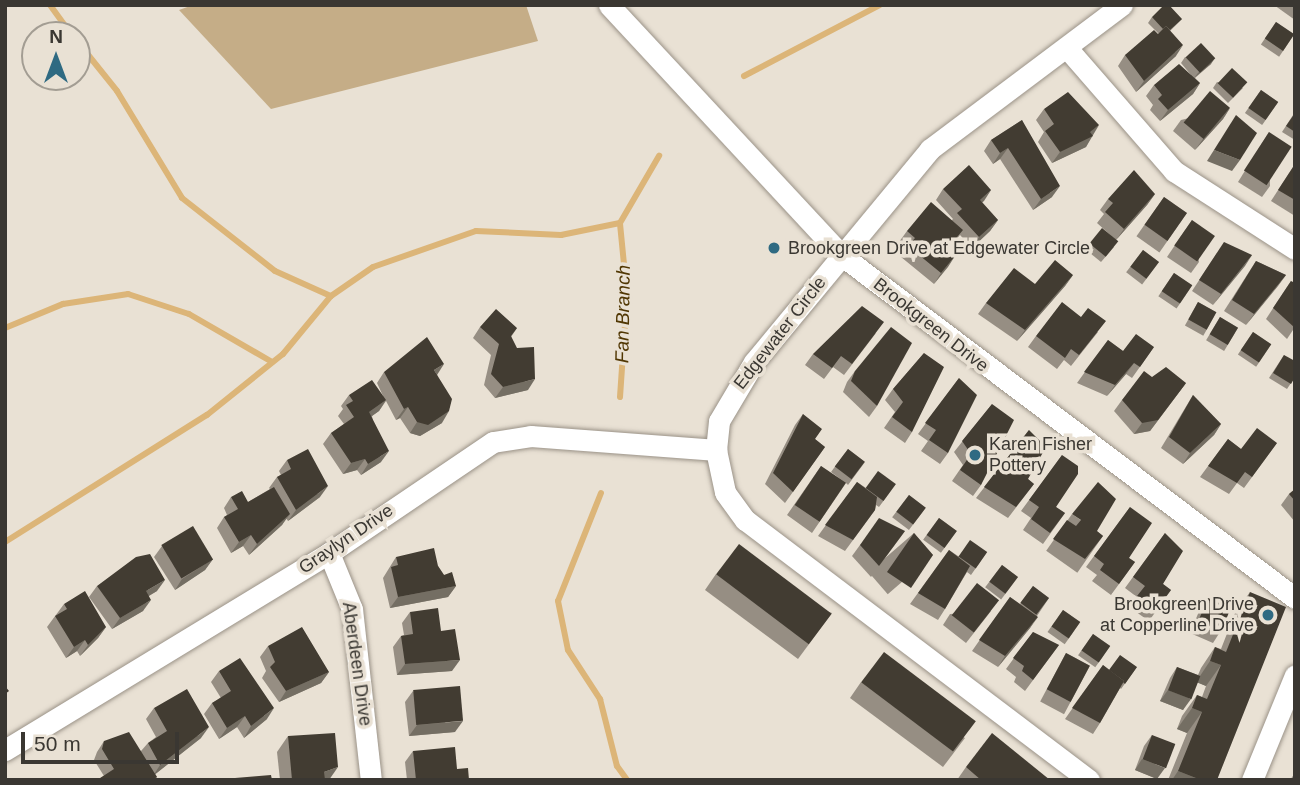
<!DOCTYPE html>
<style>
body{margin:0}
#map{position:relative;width:1300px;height:785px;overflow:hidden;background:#e9e1d4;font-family:Arial,sans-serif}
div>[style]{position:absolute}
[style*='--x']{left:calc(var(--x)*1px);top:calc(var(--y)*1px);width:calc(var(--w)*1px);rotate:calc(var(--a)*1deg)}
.green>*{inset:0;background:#c5ad87}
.stream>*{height:6px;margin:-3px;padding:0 3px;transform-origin:3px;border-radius:3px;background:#dcb578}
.roads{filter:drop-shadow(0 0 2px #9a9287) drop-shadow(0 0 2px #9a9287)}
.minor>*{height:21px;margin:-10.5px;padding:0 10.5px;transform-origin:10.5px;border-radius:10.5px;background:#fff}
.wall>*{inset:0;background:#968e83;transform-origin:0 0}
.shaded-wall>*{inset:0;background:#746e63}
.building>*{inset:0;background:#423c32;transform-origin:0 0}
.dots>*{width:19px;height:19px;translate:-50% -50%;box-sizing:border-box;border:4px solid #e9e1d4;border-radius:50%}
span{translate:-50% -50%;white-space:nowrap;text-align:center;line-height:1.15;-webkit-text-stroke:7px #e9e1d4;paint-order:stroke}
.poi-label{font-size:18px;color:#3a3732}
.left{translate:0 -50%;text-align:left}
.right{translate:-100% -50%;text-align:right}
.street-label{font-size:18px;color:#3a3732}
.water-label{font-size:19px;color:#513703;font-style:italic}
.frame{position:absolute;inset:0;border:7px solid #3a3732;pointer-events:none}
.north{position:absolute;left:21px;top:21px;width:70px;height:70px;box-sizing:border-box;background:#e9e1d4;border:2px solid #a39d93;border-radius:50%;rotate:0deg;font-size:19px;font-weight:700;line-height:28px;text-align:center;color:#3a3732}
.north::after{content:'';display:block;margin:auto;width:24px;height:32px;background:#2f6a82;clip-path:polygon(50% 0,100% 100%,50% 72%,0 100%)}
.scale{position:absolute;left:21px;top:732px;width:158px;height:32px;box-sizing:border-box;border:4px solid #3a3732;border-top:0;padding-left:9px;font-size:21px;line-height:24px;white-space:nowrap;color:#3a3732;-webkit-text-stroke:5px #e9e1d4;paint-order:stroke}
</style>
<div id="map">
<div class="green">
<div style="clip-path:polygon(193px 5px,526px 5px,538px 41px,271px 109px,179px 10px)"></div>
</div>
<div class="stream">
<div style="--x:50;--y:5;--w:37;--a:54"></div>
<div style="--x:77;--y:41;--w:64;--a:51.3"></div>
<div style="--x:117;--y:91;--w:125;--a:58.7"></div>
<div style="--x:182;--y:198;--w:118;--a:38.1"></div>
<div style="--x:275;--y:271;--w:61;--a:24.1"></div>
<div style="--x:744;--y:76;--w:153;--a:-27.6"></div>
<div style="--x:5;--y:328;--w:63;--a:-22.5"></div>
<div style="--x:63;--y:304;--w:66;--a:-8.7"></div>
<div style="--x:128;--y:294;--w:64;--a:18.2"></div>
<div style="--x:189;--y:314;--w:96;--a:30"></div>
<div style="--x:620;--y:397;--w:102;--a:-86.1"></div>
<div style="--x:627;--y:295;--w:72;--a:-95.6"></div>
<div style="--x:620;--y:223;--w:78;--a:-59.8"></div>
<div style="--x:601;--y:493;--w:116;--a:111.7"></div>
<div style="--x:558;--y:601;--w:50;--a:78.5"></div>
<div style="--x:568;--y:650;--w:59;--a:56.9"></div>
<div style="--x:600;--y:699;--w:69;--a:75.8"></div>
<div style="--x:617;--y:766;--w:17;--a:54"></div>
<div style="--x:5;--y:542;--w:239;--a:-32.2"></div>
<div style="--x:207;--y:415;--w:97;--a:-38.8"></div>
<div style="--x:283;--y:354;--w:75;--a:-50.4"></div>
<div style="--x:331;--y:296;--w:51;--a:-34.6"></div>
<div style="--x:373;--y:267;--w:109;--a:-19.3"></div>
<div style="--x:476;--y:231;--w:85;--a:2.7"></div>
<div style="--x:561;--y:235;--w:60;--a:-11.5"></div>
</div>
<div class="roads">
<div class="minor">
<div style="--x:609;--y:5;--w:341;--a:47.1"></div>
<div style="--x:841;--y:255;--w:569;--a:37.07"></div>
<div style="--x:1067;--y:48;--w:163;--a:49"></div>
<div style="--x:1174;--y:171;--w:144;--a:32.8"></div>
<div style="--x:329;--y:553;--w:61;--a:67.7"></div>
<div style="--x:352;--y:609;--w:172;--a:83.7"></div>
<div style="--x:5;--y:750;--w:379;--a:-31.3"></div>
<div style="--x:329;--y:553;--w:198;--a:-34.1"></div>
<div style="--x:493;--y:442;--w:38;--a:-9"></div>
<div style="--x:531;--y:436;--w:186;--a:4.3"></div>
<div style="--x:1089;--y:780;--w:431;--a:-142.9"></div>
<div style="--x:745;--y:520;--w:34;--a:-126"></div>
<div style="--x:725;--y:492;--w:43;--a:-102.1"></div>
<div style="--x:716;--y:450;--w:29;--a:-84"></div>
<div style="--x:719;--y:421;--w:69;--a:-59.3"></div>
<div style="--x:754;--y:362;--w:276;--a:-50.4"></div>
<div style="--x:930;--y:149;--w:240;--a:-36.9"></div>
<div style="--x:1252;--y:780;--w:113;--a:-67.7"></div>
</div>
</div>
<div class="wall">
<div style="clip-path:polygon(1274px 5px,1295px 5px,1295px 20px)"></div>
<div style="clip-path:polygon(1152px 17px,1182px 19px,1170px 31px,1176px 56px,1136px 92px,1118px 66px,1125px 55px,1159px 34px,1148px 23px)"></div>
<div style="left:1276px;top:22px;width:22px;height:27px;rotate:34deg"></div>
<div style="clip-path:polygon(1185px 57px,1211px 64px,1195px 78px,1200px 83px,1193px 94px,1160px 121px,1150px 110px,1153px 105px,1146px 96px,1154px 85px,1191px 75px,1181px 63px)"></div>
<div style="clip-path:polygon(1217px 82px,1243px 88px,1228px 103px,1213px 88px)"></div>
<div style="left:1261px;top:90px;width:21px;height:28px;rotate:35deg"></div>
<div style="clip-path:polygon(1230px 108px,1223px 119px,1195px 150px,1173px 131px,1181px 120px)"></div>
<div style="clip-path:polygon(1044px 109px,1092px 135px,1086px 147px,1052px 163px,1038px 142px,1044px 132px,1036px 120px)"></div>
<div style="clip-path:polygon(1295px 112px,1295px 140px,1282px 132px)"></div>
<div style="clip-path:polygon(1022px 120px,1052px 197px,1033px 210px,1000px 159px,993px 164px,984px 151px,991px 140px)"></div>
<div style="clip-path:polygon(1269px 132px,1270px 186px,1262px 197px,1238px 182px)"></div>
<div style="clip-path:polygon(1295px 164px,1295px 216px,1271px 201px)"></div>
<div style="clip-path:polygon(943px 189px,991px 190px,982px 202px,998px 220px,990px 231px,972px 248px,960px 235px,948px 250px,955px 256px,934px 284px,901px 257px,907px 248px,899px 242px,907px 231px,952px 220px,953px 219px,936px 200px)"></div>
<div style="clip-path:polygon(1155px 194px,1147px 205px,1116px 240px,1097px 223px,1104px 214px,1100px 210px,1108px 199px)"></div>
<div style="left:1164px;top:197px;width:28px;height:48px;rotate:35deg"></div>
<div style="clip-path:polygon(1192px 220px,1199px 262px,1191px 273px,1167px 257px)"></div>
<div style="clip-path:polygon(1089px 243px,1114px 247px,1101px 262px,1085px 249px)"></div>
<div style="left:1143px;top:250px;width:20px;height:28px;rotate:37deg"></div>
<div style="clip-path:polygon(1217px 253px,1252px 255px,1213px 305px,1192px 291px)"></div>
<div style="clip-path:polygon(1256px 261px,1286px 275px,1246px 325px,1224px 311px)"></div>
<div style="left:1174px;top:273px;width:22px;height:28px;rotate:34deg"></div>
<div style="clip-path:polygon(1073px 275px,1065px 286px,1017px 341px,978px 314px,986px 303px,1035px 284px)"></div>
<div style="clip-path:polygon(1291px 281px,1295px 327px,1287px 339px,1266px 319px)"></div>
<div style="left:1198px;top:302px;width:21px;height:27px;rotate:29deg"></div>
<div style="left:1220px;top:317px;width:21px;height:27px;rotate:31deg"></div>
<div style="clip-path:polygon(480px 327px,517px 328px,511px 337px,528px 390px,495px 398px,484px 385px,491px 355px,473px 338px)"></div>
<div style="clip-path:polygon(1098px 332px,1071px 366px,1064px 360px,1057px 369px,1028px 347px,1036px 336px)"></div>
<div style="left:1253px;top:332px;width:22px;height:27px;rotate:34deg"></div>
<div style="clip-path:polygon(876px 333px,844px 375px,833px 367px,824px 379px,805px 365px,813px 354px)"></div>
<div style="clip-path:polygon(1108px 340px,1123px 351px,1154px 347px,1132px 378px,1126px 374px,1107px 396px,1077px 383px)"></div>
<div style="clip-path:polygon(924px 353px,912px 432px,905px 443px,884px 428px,895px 412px,885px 400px,893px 389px)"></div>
<div style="clip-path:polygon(1284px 355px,1295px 377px,1287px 389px,1269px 378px)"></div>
<div style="clip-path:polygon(855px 371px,877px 406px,869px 417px,843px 392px,847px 382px)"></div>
<div style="clip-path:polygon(384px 372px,437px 374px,442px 423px,420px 436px,410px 433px,400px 418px,396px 420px,386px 401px,379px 411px,372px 416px,381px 462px,361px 475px,357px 470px,343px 474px,323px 444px,331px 433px,344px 424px,338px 416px,343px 409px,341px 406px,349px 395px,383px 396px,377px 383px)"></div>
<div style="clip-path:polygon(1152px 377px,1186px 383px,1150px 431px,1134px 434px,1114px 411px,1122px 400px)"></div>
<div style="clip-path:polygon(959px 378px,948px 453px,940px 464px,921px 451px,928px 441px,918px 434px)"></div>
<div style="clip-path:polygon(1193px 395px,1221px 424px,1214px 435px,1183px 464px,1161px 448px)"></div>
<div style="clip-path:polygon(992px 404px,981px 485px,973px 496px,952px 481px,963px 465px,954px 452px)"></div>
<div style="clip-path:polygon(803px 414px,815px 439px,825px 447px,785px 503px,765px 484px,795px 425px)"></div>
<div style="clip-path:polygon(1029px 430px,1028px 479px,1034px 484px,1008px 518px,976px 498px)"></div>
<div style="clip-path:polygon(1228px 439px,1241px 449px,1277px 443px,1244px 488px,1237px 483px,1229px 494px,1200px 477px)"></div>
<div style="clip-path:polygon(848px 449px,865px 462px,848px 485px,846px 483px,812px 533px,787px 515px,821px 466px,843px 481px,831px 472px)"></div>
<div style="clip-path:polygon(1062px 455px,1056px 507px,1065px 513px,1043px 544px,1023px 530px,1031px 518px,1021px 511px)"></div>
<div style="clip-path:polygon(287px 460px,320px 497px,288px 521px,286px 518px,282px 525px,249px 555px,243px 546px,231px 553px,217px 528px,224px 517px,227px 515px,224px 508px,231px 497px,248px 502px,270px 489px,269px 488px,277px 477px,281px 475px,279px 471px)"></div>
<div style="clip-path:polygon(857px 482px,866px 488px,896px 484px,879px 507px,876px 505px,875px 510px,845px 551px,818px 536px)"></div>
<div style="clip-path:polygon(1295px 489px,1295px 522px,1281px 505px,1289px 494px)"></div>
<div style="left:909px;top:495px;width:21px;height:28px;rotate:37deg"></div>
<div style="clip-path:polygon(1130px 507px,1129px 558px,1135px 562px,1111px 595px,1092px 581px,1097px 575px,1086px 567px)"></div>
<div style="left:1072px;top:514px;width:38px;height:45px;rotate:35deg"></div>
<div style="left:939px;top:518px;width:22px;height:27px;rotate:36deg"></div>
<div style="clip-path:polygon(905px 531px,871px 577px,852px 556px,860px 545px)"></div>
<div style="left:914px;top:533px;width:29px;height:60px;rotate:49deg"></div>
<div style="clip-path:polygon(1165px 533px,1163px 584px,1171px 590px,1149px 621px,1129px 607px,1137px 597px,1125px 588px)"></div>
<div style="clip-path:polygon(162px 546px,213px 559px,205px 570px,175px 590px,154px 557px)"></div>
<div style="clip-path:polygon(949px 550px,958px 556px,987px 552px,971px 575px,967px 572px,945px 609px,938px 620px,910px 604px)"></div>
<div style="clip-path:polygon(396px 557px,438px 566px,444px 575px,456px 586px,448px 597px,390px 608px,383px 578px)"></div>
<div style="left:1002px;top:565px;width:20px;height:28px;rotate:37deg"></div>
<div style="clip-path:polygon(716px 574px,832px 613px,798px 659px,705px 590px)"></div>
<div style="clip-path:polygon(97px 586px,157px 591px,149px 596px,143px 611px,112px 629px,89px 597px)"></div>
<div style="clip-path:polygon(1033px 586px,1049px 598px,1037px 616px,1030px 628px,998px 667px,972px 651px,1010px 597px,1020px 604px)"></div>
<div style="clip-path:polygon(1250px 592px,1217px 780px,1168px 780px,1187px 733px,1177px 729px,1182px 716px,1197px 695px,1202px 697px,1206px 686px,1197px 682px,1183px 710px,1160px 701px,1170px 678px,1177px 667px,1198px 675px,1201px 668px,1215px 647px,1221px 649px,1235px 613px)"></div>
<div style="clip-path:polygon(1208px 598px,1220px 632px,1213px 643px,1190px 633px,1200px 609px)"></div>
<div style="clip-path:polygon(64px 604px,106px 627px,98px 638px,80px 656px,77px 651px,66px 658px,47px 627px)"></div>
<div style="left:1063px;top:610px;width:21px;height:27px;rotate:35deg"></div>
<div style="clip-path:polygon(991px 611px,966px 643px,943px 625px,950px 614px)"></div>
<div style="clip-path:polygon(410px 612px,452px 671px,397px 675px,393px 647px,401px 636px,404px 635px,402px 623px)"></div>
<div style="clip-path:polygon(1033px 632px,1059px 645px,1025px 691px,1014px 682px,1016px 677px,1006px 669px)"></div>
<div style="left:1093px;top:634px;width:21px;height:26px;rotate:35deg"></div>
<div style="clip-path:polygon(268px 646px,329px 672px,321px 683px,279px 702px,262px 678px,266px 671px,260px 657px)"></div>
<div style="left:1066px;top:653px;width:27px;height:55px;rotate:28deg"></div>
<div style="clip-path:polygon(1103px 665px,1109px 670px,1137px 667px,1121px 689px,1120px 688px,1100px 723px,1093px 734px,1065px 719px)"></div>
<div style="clip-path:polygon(219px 671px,267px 719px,244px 738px,237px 727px,219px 739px,204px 714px,212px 703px,221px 698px,211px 682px)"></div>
<div style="clip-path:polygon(861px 682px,965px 738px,943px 767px,850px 698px)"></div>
<div style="clip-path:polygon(413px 691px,455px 732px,409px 736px,405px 702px)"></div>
<div style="clip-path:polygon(154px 708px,201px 738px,155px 774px,157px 777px,155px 780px,97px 780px,104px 776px,94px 760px,97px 752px,104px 741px,141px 751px,148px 743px,156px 737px,146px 719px)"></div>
<div style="clip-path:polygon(1152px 735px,1157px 779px,1135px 770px,1144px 746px)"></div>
<div style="clip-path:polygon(288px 736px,329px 780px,280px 780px,277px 752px)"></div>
<div style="clip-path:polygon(413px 751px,457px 769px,469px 780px,407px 780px,405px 762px)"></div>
<div style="clip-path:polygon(966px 767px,1050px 780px,957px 780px)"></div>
<div style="clip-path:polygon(1295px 773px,1295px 780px,1290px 780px)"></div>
</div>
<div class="shaded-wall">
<div style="clip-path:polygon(1183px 45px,1176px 56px,1136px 92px,1144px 81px)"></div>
<div style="clip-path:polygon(1215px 58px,1211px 64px,1194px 78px,1198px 73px)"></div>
<div style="clip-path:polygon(1200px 83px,1193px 94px,1160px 121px,1168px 110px)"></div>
<div style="clip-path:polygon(1230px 108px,1223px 119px,1195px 150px,1203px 139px)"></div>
<div style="clip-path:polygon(1099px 125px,1086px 147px,1052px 163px,1060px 152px)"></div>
<div style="clip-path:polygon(1008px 148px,1000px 159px,993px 164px,1000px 153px)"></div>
<div style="clip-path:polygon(1214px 150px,1240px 160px,1232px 171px,1207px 161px)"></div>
<div style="clip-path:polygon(1060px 186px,1052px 197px,1033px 210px,1041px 199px)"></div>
<div style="clip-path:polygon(991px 190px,984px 201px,972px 211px,980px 200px)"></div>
<div style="clip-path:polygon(1155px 194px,1147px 205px,1116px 240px,1124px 229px)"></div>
<div style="clip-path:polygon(998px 220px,990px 231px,972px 248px,979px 237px)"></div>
<div style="clip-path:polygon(1252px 255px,1245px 266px,1213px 305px,1221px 294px)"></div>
<div style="clip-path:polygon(955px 256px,948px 267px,934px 284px,941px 273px)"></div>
<div style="clip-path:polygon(1073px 275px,1065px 286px,1017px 341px,1025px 330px)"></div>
<div style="clip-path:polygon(1286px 275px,1278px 286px,1246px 325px,1254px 314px)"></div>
<div style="clip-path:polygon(1134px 363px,1126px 374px,1107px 396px,1115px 385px)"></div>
<div style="clip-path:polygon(444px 364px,437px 375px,434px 370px)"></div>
<div style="clip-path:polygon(535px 379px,528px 390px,495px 398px,503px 387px)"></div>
<div style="clip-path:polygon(1186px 383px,1150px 431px,1134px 434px,1142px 423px)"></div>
<div style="clip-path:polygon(386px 400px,379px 411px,362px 423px,369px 412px)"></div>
<div style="clip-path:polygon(408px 407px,400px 418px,396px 420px,404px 409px)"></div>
<div style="clip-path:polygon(449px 411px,442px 423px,420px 436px,410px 433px,417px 422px)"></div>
<div style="clip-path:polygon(1221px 424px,1214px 435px,1183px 464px,1190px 453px)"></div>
<div style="clip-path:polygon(389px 451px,381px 462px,361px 475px,368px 464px)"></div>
<div style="clip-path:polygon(365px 459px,357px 470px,343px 474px,351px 463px)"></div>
<div style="clip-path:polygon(328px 486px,320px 497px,288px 521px,296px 510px)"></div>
<div style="clip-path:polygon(290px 514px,282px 525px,249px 555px,257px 544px)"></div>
<div style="clip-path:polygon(251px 535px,243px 546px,231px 553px,239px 542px)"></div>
<div style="clip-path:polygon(213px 559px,205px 570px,175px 590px,182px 579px)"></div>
<div style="clip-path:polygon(165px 580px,157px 591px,138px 602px,146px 591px)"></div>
<div style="clip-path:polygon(456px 586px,448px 597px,390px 608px,398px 597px)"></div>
<div style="clip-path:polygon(151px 600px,143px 611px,112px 629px,120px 618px)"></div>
<div style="clip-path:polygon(1038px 617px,1030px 628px,998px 667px,1005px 656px)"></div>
<div style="clip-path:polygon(106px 627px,98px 638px,80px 656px,88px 645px)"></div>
<div style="clip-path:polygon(85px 640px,77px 651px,66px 658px,74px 647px)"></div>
<div style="clip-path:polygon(460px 660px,452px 671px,397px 675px,405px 664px)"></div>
<div style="clip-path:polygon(1210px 661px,1221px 665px,1206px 686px,1196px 682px)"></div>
<div style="clip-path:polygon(329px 672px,321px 683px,279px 702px,286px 691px)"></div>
<div style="clip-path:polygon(1168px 690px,1191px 699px,1183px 710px,1160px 701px)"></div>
<div style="clip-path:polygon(274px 708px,267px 719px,244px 738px,251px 726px)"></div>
<div style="clip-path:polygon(1192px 708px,1202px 712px,1187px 733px,1177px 729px)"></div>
<div style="clip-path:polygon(245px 716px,237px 727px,219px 739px,227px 728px)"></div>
<div style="clip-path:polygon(463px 721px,455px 732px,409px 736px,417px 725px)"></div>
<div style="clip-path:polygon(209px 727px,201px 738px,153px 776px,160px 765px)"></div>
<div style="clip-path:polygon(1142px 759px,1165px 768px,1157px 779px,1135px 770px)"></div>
<div style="clip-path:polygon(338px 767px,329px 780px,318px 780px,324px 772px)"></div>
<div style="clip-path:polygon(1178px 771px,1201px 780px,1172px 780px)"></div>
</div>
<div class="building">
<div style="clip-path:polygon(1164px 5px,1169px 5px,1182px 19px,1170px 30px,1166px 26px,1163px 29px,1152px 17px)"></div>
<div style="left:1276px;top:22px;width:22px;height:20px;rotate:34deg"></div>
<div style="clip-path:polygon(1166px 26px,1183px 45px,1144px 81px,1125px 55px,1154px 30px,1158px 34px)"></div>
<div style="left:1201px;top:43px;width:21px;height:21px;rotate:47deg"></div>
<div style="clip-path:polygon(1179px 64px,1200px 83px,1168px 110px,1158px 99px,1162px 95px,1154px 85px)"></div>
<div style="left:1232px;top:68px;width:21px;height:21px;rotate:43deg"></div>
<div style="left:1261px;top:90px;width:21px;height:22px;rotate:35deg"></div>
<div style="left:1210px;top:91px;width:26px;height:41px;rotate:40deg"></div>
<div style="clip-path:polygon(1068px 92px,1099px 125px,1090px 132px,1093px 136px,1060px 152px,1045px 131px,1054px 124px,1044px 109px)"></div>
<div style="clip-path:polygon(1295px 113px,1295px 132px,1286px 126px)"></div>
<div style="clip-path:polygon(1236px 115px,1257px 133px,1240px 160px,1214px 150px)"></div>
<div style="clip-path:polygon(1022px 120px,1060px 186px,1041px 199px,1008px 148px,1000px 153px,991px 140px)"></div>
<div style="left:1269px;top:132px;width:27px;height:46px;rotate:33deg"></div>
<div style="clip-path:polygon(1295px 164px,1295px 200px,1278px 190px)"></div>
<div style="clip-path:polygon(969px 165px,991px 190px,980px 200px,998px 220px,979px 237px,957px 213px,962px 209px,943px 189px)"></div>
<div style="clip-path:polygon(1134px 170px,1155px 194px,1124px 229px,1105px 212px,1113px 203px,1108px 199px)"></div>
<div style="left:1164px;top:197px;width:28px;height:34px;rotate:35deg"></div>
<div style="clip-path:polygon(931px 202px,963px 230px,947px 249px,955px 256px,941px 273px,908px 246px,915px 238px,907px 231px)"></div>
<div style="left:1192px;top:220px;width:28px;height:31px;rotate:35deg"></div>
<div style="left:1102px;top:228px;width:21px;height:20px;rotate:39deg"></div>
<div style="clip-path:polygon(1224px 242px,1252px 255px,1221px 294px,1199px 280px)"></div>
<div style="left:1143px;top:250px;width:20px;height:21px;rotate:37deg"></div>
<div style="clip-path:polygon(1055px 260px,1073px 275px,1025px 330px,986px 303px,1014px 268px,1035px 284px)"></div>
<div style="clip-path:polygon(1256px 261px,1286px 275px,1254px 314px,1232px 300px)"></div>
<div style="left:1174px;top:273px;width:22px;height:22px;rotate:34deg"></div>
<div style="clip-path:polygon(1291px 281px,1295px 283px,1295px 328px,1273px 308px)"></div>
<div style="clip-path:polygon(1062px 302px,1081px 317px,1088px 308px,1106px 321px,1079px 355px,1071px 349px,1065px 358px,1036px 336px)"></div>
<div style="left:1198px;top:302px;width:21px;height:20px;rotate:29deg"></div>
<div style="clip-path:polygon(862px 306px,884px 322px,852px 364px,841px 356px,832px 368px,813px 354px)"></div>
<div style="clip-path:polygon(496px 309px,517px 328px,511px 336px,517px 348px,534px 347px,535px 379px,503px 387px,491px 374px,499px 344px,480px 327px)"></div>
<div style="left:1220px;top:317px;width:21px;height:20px;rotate:31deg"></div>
<div style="clip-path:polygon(891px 327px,912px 343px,877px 406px,851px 381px,855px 371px)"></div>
<div style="left:1253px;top:332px;width:22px;height:22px;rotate:34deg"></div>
<div style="clip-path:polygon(1136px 334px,1154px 347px,1140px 367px,1134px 363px,1115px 385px,1084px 372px,1108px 340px,1123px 351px)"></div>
<div style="clip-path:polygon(427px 337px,444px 364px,434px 370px,452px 399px,449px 411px,428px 425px,417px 422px,408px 407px,404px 409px,384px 372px)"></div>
<div style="clip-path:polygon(924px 353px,944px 367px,912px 432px,892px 417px,903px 402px,893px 389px)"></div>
<div style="clip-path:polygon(1284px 355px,1295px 361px,1295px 377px,1291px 384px,1273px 373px)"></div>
<div style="clip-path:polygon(1166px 367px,1186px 383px,1158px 420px,1142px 423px,1122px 400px,1144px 371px,1152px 377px)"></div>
<div style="clip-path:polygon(959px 378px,977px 395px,948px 453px,929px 440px,936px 430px,925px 423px)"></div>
<div style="clip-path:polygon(372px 380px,386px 400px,369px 412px,389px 451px,368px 464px,365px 459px,351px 463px,331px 433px,354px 417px,346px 405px,353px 401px,349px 395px)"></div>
<div style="clip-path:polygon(1193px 395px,1221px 424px,1190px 453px,1169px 437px)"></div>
<div style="clip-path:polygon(992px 404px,1014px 420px,981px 485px,960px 470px,971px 454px,962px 441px)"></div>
<div style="clip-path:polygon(803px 414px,822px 429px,815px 439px,825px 447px,793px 492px,773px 473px)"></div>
<div style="clip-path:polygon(1257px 428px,1277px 443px,1252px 477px,1245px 472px,1237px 483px,1208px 466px,1228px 439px,1241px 449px)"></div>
<div style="clip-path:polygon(1029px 430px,1046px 447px,1028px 479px,1034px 484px,1016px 507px,984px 487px,998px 469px,1007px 475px,1012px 468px,1004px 462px)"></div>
<div style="clip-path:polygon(308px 449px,328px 486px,296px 510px,277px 477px,291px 469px,287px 460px)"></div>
<div style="left:848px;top:449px;width:21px;height:22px;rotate:37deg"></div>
<div style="clip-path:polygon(1062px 455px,1078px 466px,1078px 474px,1056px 507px,1065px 513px,1050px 533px,1031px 519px,1039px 507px,1029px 500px)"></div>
<div style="left:821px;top:466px;width:30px;height:47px;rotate:34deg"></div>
<div style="left:878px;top:471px;width:22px;height:21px;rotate:36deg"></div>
<div style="clip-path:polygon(857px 482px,877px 497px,875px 510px,853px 540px,825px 525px)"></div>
<div style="clip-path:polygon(1098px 482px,1116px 499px,1097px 531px,1103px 536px,1085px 559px,1053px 539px,1067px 520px,1076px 526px,1081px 520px,1072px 514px)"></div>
<div style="clip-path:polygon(274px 487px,290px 514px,257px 544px,251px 535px,239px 542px,224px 517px,238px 509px,231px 497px,242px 491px,248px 502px)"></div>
<div style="clip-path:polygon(1295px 489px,1295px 501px,1289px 494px)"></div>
<div style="left:909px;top:495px;width:21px;height:21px;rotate:37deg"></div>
<div style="clip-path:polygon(1130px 507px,1152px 523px,1129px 558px,1135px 562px,1119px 584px,1100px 570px,1104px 564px,1094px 556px)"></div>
<div style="clip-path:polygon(879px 518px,905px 531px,879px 566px,860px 545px)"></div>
<div style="left:939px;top:518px;width:22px;height:21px;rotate:36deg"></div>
<div style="left:193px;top:526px;width:39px;height:37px;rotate:59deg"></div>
<div style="clip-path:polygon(914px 533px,933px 555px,911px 588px,887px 572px)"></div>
<div style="clip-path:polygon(1165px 533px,1183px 551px,1163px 584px,1171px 590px,1156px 610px,1137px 596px,1145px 586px,1133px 577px)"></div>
<div style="left:970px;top:540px;width:21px;height:20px;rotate:35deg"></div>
<div style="left:739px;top:544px;width:116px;height:38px;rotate:37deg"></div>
<div style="clip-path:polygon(434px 548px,438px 566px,444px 575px,452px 572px,456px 586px,398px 597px,391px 567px,398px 565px,396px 557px)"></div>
<div style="clip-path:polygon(949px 550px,970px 566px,945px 609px,918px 593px)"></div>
<div style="clip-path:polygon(150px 554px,165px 580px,146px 591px,151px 600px,120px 618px,97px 586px,136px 557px)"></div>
<div style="left:1002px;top:565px;width:20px;height:21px;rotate:37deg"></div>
<div style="left:977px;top:583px;width:28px;height:41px;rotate:38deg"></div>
<div style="left:1033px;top:586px;width:20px;height:21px;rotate:37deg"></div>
<div style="clip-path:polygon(85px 591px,106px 627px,88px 645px,85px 640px,74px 647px,55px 616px,67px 609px,64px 604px)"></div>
<div style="clip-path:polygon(1250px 592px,1286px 607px,1217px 780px,1201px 780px,1178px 771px,1202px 712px,1192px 708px,1197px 695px,1207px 699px,1221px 665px,1210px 661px,1215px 647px,1226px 652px)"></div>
<div style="clip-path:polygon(1010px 597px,1038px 617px,1005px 656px,979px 640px)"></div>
<div style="left:1208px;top:598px;width:25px;height:26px;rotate:23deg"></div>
<div style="clip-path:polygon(438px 608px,441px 631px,455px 629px,460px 660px,405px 664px,401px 636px,413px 634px,410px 612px)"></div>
<div style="left:1063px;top:610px;width:21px;height:20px;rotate:35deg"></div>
<div style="clip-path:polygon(302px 627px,329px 672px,286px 691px,270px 667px,275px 662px,268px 646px)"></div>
<div style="clip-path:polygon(1033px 632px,1059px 645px,1033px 680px,1022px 671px,1024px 666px,1013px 658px)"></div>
<div style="left:1093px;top:634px;width:21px;height:20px;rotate:35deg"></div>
<div style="left:884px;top:652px;width:115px;height:38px;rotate:37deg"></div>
<div style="left:1066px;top:653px;width:27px;height:41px;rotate:28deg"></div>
<div style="clip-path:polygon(1120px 655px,1137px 667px,1125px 684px,1123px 682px,1124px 681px,1109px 670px)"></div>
<div style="clip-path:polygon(240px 658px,274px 708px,251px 726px,245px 716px,227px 728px,212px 703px,231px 691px,219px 671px)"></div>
<div style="clip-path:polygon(1103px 665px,1124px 681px,1100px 723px,1072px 708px)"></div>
<div style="left:1177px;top:667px;width:25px;height:25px;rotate:21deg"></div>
<div style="clip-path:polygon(5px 686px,9px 691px,5px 694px)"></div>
<div style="left:460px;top:686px;width:35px;height:47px;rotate:85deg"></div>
<div style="clip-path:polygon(187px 689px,209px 727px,160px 765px,148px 743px,167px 731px,154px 708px)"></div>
<div style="clip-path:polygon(129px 732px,157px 777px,152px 780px,97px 780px,114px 769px,102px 749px,104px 741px)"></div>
<div style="clip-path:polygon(335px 733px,338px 767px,324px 772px,325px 780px,292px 780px,288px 736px)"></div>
<div style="clip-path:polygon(992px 733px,1050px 780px,981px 780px,966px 767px)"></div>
<div style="left:1152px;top:735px;width:25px;height:26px;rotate:21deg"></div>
<div style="clip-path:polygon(455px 747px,457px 769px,468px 768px,469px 780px,416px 780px,413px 751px)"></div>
<div style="clip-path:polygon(271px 775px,272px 780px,235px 780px,235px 778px)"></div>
</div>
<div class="dots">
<div style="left:774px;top:248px;background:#2f6a82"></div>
<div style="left:975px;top:455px;background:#2f6a82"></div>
<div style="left:1268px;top:615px;background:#2f6a82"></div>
</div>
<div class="poi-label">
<span class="left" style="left:788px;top:248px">Brookgreen Drive at Edgewater Circle</span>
<span class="left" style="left:989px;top:455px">Karen Fisher<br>Pottery</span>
<span class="right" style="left:1254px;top:615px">Brookgreen Drive<br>at Copperline Drive</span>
</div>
<div class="street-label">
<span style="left:931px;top:325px;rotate:38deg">Brookgreen Drive</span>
<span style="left:780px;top:333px;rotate:-52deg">Edgewater Circle</span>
<span style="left:346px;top:539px;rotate:-34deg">Graylyn Drive</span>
<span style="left:357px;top:664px;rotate:82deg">Aberdeen Drive</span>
</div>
<div class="water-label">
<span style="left:623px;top:314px;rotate:-89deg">Fan Branch</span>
</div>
<div class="frame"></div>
<div class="north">N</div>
<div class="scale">50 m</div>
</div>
